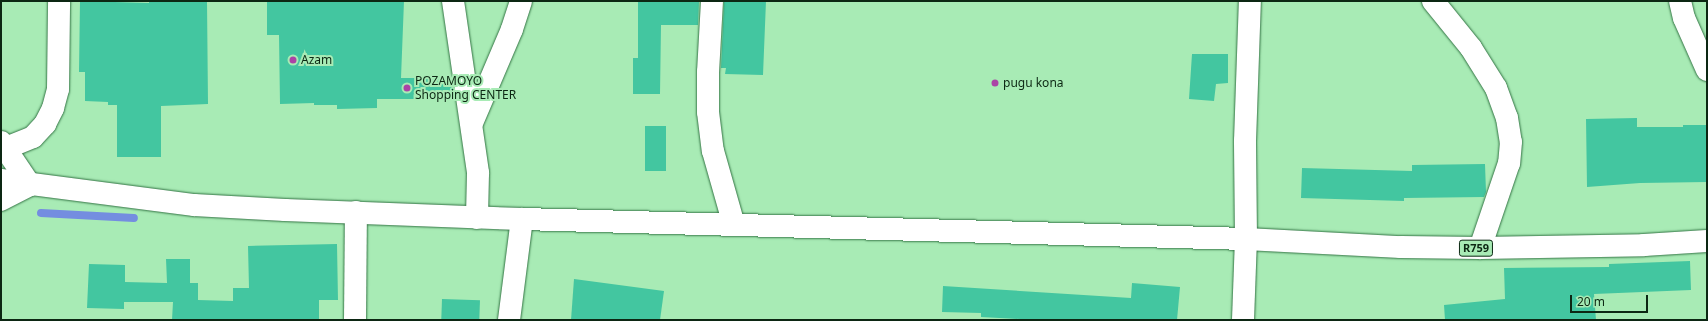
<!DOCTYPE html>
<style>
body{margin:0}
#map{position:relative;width:1708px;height:321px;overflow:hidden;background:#a8ebb5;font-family:"Noto Sans",sans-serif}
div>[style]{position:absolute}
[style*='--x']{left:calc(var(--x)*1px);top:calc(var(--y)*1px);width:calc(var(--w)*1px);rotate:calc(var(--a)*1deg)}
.stream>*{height:8px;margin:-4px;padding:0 4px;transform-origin:4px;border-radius:4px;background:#748de0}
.building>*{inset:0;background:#43c6a0;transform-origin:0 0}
.roads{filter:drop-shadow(0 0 1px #337444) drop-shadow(0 0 1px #337444)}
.minor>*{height:22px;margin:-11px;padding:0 11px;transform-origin:11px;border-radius:11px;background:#fff}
.tertiary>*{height:22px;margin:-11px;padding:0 11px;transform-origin:11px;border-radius:11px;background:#fff}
.secondary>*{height:22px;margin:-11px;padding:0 11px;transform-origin:11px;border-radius:11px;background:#fff}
.primary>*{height:22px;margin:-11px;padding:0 11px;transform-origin:11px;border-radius:11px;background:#fff}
.dots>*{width:11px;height:11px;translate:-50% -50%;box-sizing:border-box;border:2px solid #a8ebb5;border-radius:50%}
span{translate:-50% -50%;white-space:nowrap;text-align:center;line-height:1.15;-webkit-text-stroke:4px #a8ebb5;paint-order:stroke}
.shield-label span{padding:1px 3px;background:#a8ebb5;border:1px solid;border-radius:3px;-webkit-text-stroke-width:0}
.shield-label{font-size:11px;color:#0c2713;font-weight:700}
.poi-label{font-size:12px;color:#0c2713}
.left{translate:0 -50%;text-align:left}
.frame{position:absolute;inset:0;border:2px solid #0c2713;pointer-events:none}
.scale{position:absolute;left:1570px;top:295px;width:78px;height:18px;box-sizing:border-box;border:2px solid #0c2713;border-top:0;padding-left:5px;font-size:12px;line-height:14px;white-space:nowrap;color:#0c2713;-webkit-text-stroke:3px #a8ebb5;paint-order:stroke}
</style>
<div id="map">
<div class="stream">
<div style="--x:41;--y:213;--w:93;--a:3.1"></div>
</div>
<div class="building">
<div style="clip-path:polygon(80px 1px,149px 3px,149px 1px,207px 1px,208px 104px,161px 106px,161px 157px,117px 157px,117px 105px,108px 105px,108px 102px,85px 101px,85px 72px,79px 72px)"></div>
<div style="clip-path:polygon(267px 1px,404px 1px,401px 78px,452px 78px,454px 99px,377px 99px,377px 108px,337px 109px,337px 105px,314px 105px,314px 103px,280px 104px,279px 35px,267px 35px)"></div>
<div style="clip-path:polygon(638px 1px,699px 1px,698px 25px,661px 25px,660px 94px,633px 94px,633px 58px,638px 58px)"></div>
<div style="clip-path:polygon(724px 1px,766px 1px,763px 75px,725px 74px,726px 68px,721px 68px)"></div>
<div style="clip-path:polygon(1192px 54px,1228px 54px,1228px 83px,1216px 84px,1214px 101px,1189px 99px)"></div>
<div style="clip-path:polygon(1637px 118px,1637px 127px,1683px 127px,1683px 125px,1707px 125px,1707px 182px,1640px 183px,1587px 187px,1586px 119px)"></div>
<div style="left:645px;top:126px;width:21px;height:45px"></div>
<div style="clip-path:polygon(1485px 164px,1486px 192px,1484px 197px,1404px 198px,1404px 201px,1301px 198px,1302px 168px,1412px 171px,1412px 165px)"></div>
<div style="clip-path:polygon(337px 244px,338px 300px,319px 300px,319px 320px,172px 320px,173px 302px,124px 302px,124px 309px,87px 308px,89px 264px,125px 265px,125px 282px,167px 283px,166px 259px,190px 259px,190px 283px,198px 283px,198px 300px,233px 301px,233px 288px,249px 288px,248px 246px)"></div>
<div style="clip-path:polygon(1690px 261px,1691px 290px,1594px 294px,1596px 320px,1445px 320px,1444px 305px,1505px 299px,1504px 268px,1609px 267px,1609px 264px)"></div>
<div style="clip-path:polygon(574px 279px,664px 291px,660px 320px,571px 320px)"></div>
<div style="clip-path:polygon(1132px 283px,1180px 287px,1177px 320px,1038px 320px,981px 317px,981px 313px,942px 312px,943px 286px,1131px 298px)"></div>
<div style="left:442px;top:299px;width:38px;height:21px;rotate:2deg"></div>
</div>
<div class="roads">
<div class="minor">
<div style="--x:453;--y:1;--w:174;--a:81.7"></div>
<div style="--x:478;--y:173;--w:45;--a:91.3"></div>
<div style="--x:712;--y:1;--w:71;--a:93.2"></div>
<div style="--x:708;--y:72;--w:40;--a:90"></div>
<div style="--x:708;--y:112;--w:39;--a:83"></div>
<div style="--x:713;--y:151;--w:77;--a:74.2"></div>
<div style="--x:1433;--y:1;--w:60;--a:51"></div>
<div style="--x:1471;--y:48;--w:47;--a:58"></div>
<div style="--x:1496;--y:88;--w:32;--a:70"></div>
<div style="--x:1507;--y:118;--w:24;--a:81"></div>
<div style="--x:1511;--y:142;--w:21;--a:95"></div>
<div style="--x:1509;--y:163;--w:90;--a:108.8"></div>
<div style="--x:472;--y:123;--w:102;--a:-66.9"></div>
<div style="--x:512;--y:29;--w:29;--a:-72"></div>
<div style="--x:1;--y:142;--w:52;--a:56"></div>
<div style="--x:30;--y:185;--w:33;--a:153"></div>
<div style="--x:6;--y:148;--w:29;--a:-22"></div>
<div style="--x:33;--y:137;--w:18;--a:-47"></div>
<div style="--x:45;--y:124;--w:18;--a:-63"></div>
<div style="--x:53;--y:108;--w:20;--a:-75"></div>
<div style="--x:58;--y:89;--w:88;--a:-89.3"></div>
<div style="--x:1246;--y:239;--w:98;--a:-90.6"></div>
<div style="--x:1245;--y:141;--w:140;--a:-88"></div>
<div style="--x:355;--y:320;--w:108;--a:-89.5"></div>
<div style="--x:509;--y:320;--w:102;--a:-82.7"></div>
</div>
<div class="tertiary">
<div style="--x:1680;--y:1;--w:17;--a:77"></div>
<div style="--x:1684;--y:18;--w:57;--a:66.1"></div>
</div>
<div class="secondary">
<div style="--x:1;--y:180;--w:195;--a:7.4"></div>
<div style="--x:194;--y:205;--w:91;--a:3.1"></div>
<div style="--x:285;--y:210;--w:237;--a:2.2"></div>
<div style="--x:522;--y:219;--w:724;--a:1.58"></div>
</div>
<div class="primary">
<div style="--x:1243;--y:320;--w:81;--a:-87.9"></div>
<div style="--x:1246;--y:239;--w:155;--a:3"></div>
<div style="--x:1401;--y:247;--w:79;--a:0.7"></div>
<div style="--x:1480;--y:248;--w:164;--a:-1"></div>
<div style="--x:1644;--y:245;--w:63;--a:-3.6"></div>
</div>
</div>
<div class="dots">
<div style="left:293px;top:60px;background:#ab43a6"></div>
<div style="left:995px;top:83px;background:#ab43a6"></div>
<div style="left:407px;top:88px;background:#ab43a6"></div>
</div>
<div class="shield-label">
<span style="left:1476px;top:248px">R759</span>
</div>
<div class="poi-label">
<span class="left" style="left:301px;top:60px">Azam</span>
<span class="left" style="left:415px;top:88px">POZAMOYO<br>Shopping CENTER</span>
<span class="left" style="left:1003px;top:83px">pugu kona</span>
</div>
<div class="frame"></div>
<div class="scale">20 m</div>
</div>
